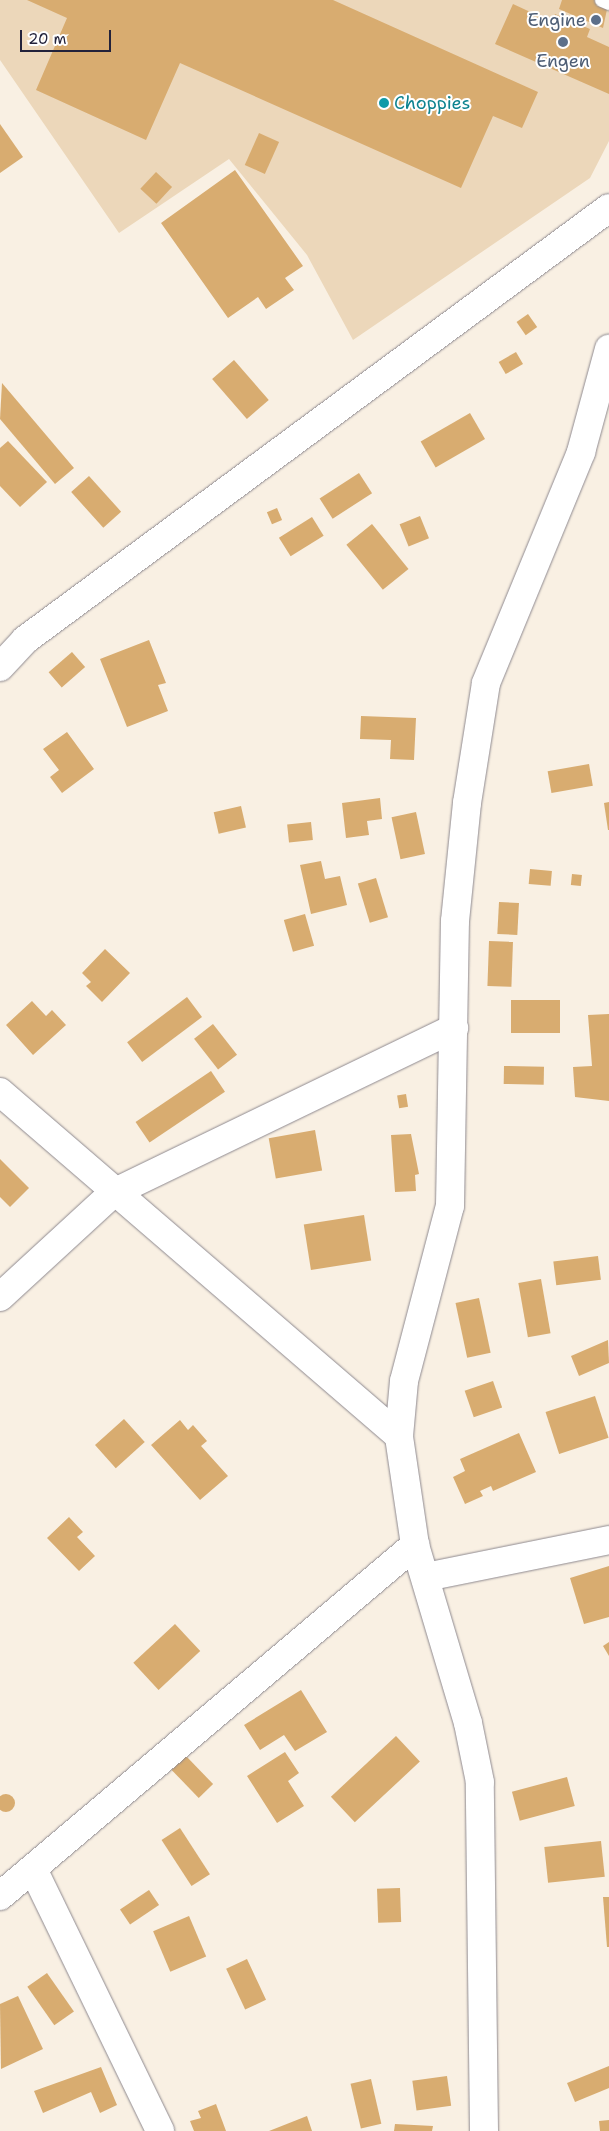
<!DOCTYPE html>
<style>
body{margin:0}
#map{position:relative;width:609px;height:2131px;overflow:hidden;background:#f9f0e3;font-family:"Shantell Sans",sans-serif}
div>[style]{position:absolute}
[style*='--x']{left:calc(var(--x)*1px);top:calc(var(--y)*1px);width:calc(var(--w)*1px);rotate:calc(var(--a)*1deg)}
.built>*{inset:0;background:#ecd7ba}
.building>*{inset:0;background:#d8ac70;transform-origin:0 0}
.round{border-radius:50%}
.roads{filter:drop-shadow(0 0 1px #8e898f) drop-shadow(0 0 1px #8e898f)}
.service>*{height:14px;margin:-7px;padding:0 7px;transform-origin:7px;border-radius:7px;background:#fff}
.minor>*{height:28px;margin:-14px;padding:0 14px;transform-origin:14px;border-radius:14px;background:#fff}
.dots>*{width:14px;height:14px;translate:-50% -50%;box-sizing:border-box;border:2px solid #fff;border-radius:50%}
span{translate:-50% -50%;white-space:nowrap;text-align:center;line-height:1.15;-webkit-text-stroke:4px #fff;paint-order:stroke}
.service-label{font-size:18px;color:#4e5e75}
.right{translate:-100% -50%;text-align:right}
.culture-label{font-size:18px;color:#0d838f}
.left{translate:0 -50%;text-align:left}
.scale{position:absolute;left:20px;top:30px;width:91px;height:22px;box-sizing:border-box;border:2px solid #22223b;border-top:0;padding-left:6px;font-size:15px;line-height:18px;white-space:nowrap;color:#22223b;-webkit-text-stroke:4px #fff;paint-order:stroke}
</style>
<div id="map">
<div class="built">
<div style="clip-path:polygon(0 0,609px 0,609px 141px,590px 178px,353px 340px,307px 255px,229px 159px,119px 233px,0 60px)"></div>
</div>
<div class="building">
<div style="clip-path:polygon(27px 0,333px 0,538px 92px,522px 128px,493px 116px,461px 188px,180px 63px,146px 140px,36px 90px,67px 18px)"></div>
<div style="clip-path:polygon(562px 0,609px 0,603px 28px,559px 9px)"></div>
<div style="clip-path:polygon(513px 4px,552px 22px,555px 14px,590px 29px,587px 37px,609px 47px,609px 94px,495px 44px)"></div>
<div style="clip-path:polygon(0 124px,23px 157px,0 173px)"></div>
<div style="left:259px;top:133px;width:22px;height:35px;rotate:24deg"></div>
<div style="clip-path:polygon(235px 170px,303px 266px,285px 278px,294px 290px,266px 309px,258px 297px,228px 318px,161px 223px)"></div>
<div style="left:156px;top:172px;width:22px;height:23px;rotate:43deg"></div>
<div style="left:528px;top:314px;width:16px;height:14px;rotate:55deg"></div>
<div style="left:516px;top:352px;width:14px;height:20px;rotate:60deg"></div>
<div style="left:234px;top:360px;width:53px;height:29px;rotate:49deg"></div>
<div style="clip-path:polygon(2px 383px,74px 468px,55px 484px,0 419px)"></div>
<div style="left:470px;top:413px;width:30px;height:57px;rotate:60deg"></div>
<div style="clip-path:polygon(8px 441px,47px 482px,20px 507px,0 486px,0 448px)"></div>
<div style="left:359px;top:473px;width:24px;height:47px;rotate:57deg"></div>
<div style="left:89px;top:476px;width:48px;height:24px;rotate:48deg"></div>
<div style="left:277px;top:508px;width:13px;height:11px;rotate:67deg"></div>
<div style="left:420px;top:516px;width:24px;height:22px;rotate:68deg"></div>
<div style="left:312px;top:517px;width:22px;height:39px;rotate:58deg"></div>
<div style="left:372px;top:524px;width:58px;height:33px;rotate:51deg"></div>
<div style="clip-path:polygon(149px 640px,166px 683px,158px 685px,168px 711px,127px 727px,100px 659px)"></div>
<div style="left:72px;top:652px;width:20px;height:31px;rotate:49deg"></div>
<div style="clip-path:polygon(361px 716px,416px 718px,414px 760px,390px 759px,391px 740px,360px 739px)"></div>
<div style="clip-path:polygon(67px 732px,94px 769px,62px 793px,50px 777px,59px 770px,43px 749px)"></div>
<div style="left:589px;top:764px;width:22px;height:42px;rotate:80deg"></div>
<div style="clip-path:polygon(380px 798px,382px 819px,367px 821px,369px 835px,346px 838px,342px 803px)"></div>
<div style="clip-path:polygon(609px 802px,609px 830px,608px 830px,604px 803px)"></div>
<div style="left:241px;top:806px;width:22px;height:28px;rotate:77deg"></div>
<div style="left:416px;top:812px;width:43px;height:25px;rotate:78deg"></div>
<div style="left:311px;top:822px;width:18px;height:24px;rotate:84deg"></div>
<div style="clip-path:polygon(321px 861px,325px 879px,340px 876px,347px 905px,311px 914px,300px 865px)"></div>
<div style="left:530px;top:869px;width:22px;height:15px;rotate:5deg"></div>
<div style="left:572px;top:874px;width:10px;height:11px;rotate:6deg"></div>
<div style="left:376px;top:878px;width:41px;height:19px;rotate:73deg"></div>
<div style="left:499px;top:902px;width:20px;height:32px;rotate:3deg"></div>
<div style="left:305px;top:914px;width:33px;height:22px;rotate:74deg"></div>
<div style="left:489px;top:941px;width:24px;height:45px;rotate:2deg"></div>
<div style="clip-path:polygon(105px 949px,130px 973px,102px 1002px,86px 986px,91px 982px,82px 973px)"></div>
<div style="left:187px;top:997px;width:25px;height:75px;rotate:53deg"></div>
<div style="left:560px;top:1000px;width:33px;height:49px;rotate:90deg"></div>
<div style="clip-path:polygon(32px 1001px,46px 1016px,52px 1010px,66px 1025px,33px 1055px,6px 1025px)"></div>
<div style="clip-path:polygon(609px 1014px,609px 1101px,575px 1097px,573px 1067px,592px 1066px,588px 1015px)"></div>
<div style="left:213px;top:1024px;width:39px;height:24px;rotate:52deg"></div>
<div style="left:504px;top:1066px;width:40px;height:18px;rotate:1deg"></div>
<div style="left:211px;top:1071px;width:25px;height:91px;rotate:56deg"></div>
<div style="left:406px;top:1094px;width:13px;height:9px;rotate:81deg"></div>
<div style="left:315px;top:1130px;width:41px;height:47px;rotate:80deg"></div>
<div style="clip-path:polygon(411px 1134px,419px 1174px,415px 1175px,416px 1191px,395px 1192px,391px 1135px)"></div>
<div style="clip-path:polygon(0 1159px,29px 1188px,10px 1207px,0 1197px)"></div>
<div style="left:364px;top:1215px;width:46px;height:61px;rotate:81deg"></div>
<div style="left:598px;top:1256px;width:24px;height:45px;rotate:83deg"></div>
<div style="left:541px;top:1279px;width:55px;height:23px;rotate:80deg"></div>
<div style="left:479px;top:1298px;width:56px;height:24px;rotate:78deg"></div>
<div style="clip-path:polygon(608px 1340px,609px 1363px,579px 1376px,571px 1356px)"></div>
<div style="left:493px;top:1381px;width:28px;height:30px;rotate:71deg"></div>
<div style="left:595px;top:1396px;width:44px;height:52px;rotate:72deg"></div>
<div style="left:124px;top:1419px;width:31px;height:39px;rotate:48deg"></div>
<div style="clip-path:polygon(180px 1420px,188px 1430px,193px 1425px,207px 1441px,201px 1446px,228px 1476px,200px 1500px,151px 1445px)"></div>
<div style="clip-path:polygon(519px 1433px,536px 1472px,493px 1491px,491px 1486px,480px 1491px,483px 1496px,465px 1504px,453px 1477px,465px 1471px,460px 1459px)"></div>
<div style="clip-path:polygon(69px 1517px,83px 1532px,77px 1537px,95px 1556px,79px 1571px,47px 1538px)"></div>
<div style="clip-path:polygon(609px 1566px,609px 1617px,584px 1624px,570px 1578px)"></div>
<div style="left:175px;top:1624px;width:37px;height:57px;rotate:47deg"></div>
<div style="clip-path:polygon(609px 1642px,609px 1656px,603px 1646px)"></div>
<div style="clip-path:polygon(301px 1690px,327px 1732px,295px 1751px,284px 1735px,260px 1750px,244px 1725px)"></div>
<div style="left:396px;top:1736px;width:35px;height:89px;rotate:47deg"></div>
<div style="clip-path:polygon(285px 1752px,299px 1773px,288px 1781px,304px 1806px,277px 1823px,247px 1776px)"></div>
<div style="left:186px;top:1756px;width:39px;height:20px;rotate:46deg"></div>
<div style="left:567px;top:1777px;width:30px;height:57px;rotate:75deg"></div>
<div class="round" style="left:-3px;top:1794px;width:18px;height:18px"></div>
<div style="left:180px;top:1828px;width:55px;height:22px;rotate:57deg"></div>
<div style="left:601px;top:1841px;width:36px;height:57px;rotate:84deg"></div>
<div style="left:400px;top:1888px;width:34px;height:23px;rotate:88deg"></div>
<div style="left:149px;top:1890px;width:18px;height:35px;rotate:56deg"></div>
<div style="clip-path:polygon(603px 1897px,609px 1897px,609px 1947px,607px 1947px)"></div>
<div style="left:189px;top:1916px;width:44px;height:39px;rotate:67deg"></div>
<div style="left:247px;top:1959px;width:45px;height:23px;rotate:65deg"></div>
<div style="left:47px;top:1973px;width:47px;height:24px;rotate:55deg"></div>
<div style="clip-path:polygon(18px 1996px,43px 2049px,1px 2069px,0 2004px)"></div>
<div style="clip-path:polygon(609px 2066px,609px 2088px,575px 2102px,567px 2083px)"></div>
<div style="clip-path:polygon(101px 2067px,117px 2105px,100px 2113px,91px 2092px,43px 2113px,34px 2091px)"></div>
<div style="left:447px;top:2076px;width:30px;height:35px;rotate:82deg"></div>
<div style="left:371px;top:2079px;width:46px;height:21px;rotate:77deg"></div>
<div style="clip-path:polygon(216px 2104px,226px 2131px,194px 2131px,190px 2121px,201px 2118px,198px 2111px)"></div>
<div style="clip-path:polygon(307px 2116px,312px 2131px,269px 2131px)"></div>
<div style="clip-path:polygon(609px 2120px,609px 2131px,600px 2131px,599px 2121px)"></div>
<div style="clip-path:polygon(395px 2124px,433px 2126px,432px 2131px,394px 2131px)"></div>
</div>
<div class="roads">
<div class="service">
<div style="--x:602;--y:0;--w:8;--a:23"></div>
</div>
<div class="minor">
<div style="--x:0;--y:667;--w:37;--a:-47"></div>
<div style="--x:25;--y:640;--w:726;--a:-36.49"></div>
<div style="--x:0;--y:1092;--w:527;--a:40.77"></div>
<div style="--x:0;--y:1297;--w:154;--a:-42.6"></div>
<div style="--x:113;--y:1193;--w:379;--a:-25.8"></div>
<div style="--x:426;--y:1577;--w:187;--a:-11.4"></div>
<div style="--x:33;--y:1869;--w:291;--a:64.1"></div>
<div style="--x:0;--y:1896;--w:544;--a:-40.22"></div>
<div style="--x:484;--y:2131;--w:349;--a:-90.7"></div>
<div style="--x:480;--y:1782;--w:60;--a:-101.5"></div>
<div style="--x:468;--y:1723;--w:186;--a:-106.6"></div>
<div style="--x:415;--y:1545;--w:110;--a:-98.4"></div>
<div style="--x:399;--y:1436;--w:55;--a:-84.8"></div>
<div style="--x:404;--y:1381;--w:181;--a:-75.3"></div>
<div style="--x:450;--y:1206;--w:285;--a:-89"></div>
<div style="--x:455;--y:921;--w:119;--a:-84.2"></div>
<div style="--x:467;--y:803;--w:121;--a:-81"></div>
<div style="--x:486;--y:683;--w:250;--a:-67.6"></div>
<div style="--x:581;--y:452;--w:107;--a:-74.8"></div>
</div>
</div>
<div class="dots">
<div style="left:596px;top:20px;background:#5c6f8a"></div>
<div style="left:563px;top:42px;background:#5c6f8a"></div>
<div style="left:384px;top:103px;background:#0f9aa8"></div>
</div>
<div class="service-label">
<span class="right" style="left:586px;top:20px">Engine</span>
<span style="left:563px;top:61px">Engen</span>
</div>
<div class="culture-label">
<span class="left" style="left:394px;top:103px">Choppies</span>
</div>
<div class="scale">20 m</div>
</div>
